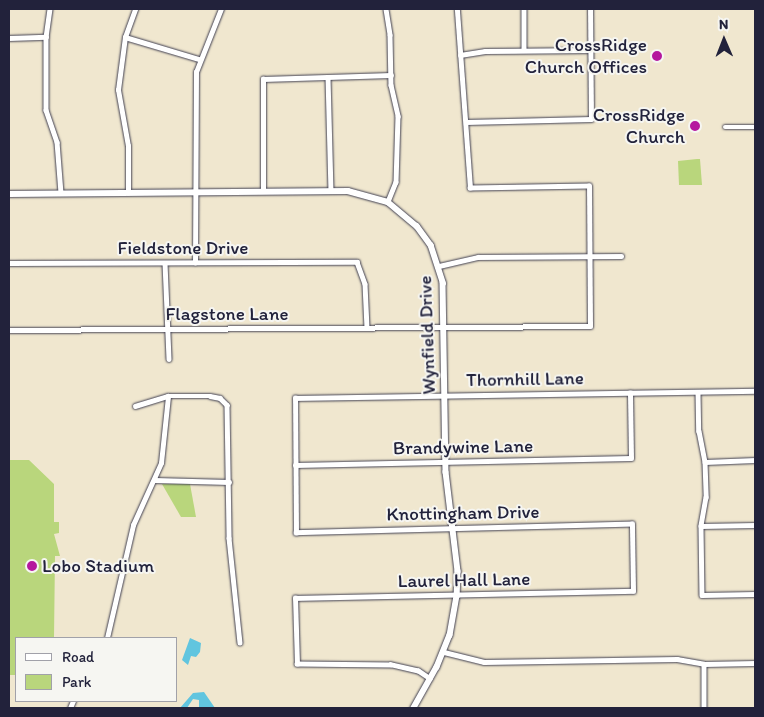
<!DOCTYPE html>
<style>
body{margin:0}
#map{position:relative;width:764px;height:717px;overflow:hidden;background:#f0e7cf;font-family:Itim,sans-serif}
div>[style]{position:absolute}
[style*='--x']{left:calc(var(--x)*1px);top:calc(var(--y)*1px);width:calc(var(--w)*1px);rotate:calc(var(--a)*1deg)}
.green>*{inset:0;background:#b9d67c}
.water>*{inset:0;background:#61c5df}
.roads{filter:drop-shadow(0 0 1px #414051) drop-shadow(0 0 1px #414051)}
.street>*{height:4.5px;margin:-2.25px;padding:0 2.25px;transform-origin:2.25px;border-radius:2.25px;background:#fff}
.secondary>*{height:5.5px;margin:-2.75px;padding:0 2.75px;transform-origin:2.75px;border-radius:2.75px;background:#fff}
.dots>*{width:14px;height:14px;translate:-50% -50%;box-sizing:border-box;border:2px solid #f6f6f2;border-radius:50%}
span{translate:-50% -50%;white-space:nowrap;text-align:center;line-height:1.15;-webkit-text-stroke:4px #f6f6f2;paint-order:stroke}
.poi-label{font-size:19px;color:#22223b}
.right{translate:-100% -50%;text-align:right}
.left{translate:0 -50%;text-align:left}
.street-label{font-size:19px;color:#22223b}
.frame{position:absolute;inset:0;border:10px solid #22223b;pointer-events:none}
.legend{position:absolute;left:15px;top:637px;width:162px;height:65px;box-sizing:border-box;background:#f6f6f2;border:1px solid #a1a1a9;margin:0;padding:6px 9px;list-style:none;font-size:15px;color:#22223b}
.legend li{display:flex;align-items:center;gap:10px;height:25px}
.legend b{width:25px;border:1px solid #a1a1a9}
.north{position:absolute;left:699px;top:15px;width:50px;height:50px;-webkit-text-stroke:4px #f6f6f2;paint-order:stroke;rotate:359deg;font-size:14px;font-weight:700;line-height:20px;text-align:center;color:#22223b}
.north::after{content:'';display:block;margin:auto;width:18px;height:22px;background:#22223b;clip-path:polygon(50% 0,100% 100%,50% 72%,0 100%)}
</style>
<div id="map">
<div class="green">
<div style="clip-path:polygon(697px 159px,700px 159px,702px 185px,679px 185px,678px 161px)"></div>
<div style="clip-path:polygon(9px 460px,29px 460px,54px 484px,54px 522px,59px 522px,59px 533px,54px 534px,60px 556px,55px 556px,54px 638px,16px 638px,16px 675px,9px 675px)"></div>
<div style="clip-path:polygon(162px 484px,190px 484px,196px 517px,181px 517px)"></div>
</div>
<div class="water">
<div style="clip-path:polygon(190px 638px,201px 643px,200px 652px,196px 657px,191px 656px,188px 665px,182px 660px)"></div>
<div style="clip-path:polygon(204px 692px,215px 708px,199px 708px,199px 700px,193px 699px,187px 708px,180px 708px,193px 693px)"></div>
</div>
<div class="roads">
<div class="street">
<div style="--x:50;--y:9;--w:28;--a:98"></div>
<div style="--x:46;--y:37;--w:73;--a:90"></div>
<div style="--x:46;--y:110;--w:34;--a:71"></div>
<div style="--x:57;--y:142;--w:51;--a:85.5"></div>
<div style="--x:386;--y:9;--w:26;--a:81"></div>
<div style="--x:390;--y:35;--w:50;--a:88.9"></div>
<div style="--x:391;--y:85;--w:32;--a:77"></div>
<div style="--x:398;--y:116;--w:66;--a:91.7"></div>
<div style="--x:396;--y:182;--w:22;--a:112"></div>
<div style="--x:524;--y:9;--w:41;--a:90"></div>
<div style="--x:125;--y:37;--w:77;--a:16.6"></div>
<div style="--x:9;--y:38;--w:37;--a:-2"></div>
<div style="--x:460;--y:55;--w:25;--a:-9"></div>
<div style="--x:485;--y:51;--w:106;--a:-0.5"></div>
<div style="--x:328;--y:77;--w:114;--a:88.5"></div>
<div style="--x:466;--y:122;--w:125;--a:-1.4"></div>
<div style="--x:591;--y:119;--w:110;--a:-90.5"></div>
<div style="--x:725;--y:127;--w:30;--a:0"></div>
<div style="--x:263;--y:191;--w:112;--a:-90"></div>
<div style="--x:263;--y:79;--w:128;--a:-1.8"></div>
<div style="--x:128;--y:193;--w:47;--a:-90"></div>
<div style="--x:128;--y:146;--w:57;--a:-100.1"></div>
<div style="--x:118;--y:90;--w:53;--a:-82.5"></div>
<div style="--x:125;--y:37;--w:30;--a:-70"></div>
<div style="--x:9;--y:263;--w:348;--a:-0.2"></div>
<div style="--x:357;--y:262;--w:23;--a:70"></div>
<div style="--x:365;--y:284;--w:44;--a:87.4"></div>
<div style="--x:165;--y:263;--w:96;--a:87.6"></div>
<div style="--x:195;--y:263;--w:191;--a:-89.7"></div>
<div style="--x:196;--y:72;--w:68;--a:-68.4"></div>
<div style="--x:439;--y:266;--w:40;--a:-13"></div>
<div style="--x:478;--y:257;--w:143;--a:-0.4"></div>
<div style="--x:9;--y:330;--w:581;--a:-0.39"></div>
<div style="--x:590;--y:326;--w:140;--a:-90.4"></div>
<div style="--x:589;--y:186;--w:119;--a:179"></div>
<div style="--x:470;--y:188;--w:179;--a:-94.2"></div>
<div style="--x:698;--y:392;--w:39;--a:89"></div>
<div style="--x:699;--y:431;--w:32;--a:79"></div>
<div style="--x:705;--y:462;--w:35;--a:88"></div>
<div style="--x:706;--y:497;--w:29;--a:100"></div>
<div style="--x:701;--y:526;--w:69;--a:89.2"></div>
<div style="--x:702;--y:595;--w:53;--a:-1.1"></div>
<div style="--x:135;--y:406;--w:34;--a:-17"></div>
<div style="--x:168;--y:396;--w:42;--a:0"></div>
<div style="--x:210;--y:396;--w:10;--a:11"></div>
<div style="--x:220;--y:398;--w:10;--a:45"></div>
<div style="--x:227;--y:405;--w:133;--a:89.1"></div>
<div style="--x:229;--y:538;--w:105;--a:84"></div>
<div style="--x:705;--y:462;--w:50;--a:-2.3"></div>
<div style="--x:295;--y:465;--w:336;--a:-1.2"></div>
<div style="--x:631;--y:458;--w:65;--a:-90.9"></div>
<div style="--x:155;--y:480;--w:74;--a:1.5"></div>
<div style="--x:701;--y:526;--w:54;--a:-1.1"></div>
<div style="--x:107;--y:638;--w:116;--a:-77"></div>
<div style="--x:133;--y:525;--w:68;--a:-65.7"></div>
<div style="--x:161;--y:463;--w:67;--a:-84"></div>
<div style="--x:444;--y:652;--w:41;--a:14"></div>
<div style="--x:484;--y:662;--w:193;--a:-0.9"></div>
<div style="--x:677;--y:659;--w:27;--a:10"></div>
<div style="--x:704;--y:664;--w:51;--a:-1.1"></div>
<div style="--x:704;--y:664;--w:44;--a:90"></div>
<div style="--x:430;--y:679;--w:14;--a:-146"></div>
<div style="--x:418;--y:671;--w:28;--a:-167"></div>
<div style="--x:391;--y:665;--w:94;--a:-179.4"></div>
<div style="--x:297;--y:664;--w:66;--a:-91.7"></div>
<div style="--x:295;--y:598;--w:338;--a:-1.2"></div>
<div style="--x:633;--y:591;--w:67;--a:-90.9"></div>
<div style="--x:632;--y:524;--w:336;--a:178.5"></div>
<div style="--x:296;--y:533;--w:135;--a:-90.4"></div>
<div style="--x:295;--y:398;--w:460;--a:-0.9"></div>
<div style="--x:70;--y:708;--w:8;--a:-67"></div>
</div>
<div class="secondary">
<div style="--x:9;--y:194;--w:339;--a:-0.5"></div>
<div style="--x:348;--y:191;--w:41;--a:15.4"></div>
<div style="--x:388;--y:202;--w:38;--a:40"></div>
<div style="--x:417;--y:226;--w:24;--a:54"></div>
<div style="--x:431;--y:245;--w:40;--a:72"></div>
<div style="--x:443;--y:283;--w:189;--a:89.1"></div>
<div style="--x:446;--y:472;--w:100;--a:83.1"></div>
<div style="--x:458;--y:571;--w:25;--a:92"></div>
<div style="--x:457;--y:596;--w:40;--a:100"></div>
<div style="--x:450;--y:635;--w:35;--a:112"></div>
<div style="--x:437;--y:667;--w:47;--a:119.3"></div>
</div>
</div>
<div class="dots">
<div style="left:657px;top:56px;background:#b5179e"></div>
<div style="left:695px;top:126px;background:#b5179e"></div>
<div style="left:32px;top:566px;background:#b5179e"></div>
</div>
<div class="poi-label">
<span class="right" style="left:647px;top:56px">CrossRidge<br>Church Offices</span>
<span class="right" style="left:685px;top:126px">CrossRidge<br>Church</span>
<span class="left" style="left:42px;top:566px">Lobo Stadium</span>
</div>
<div class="street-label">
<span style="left:183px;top:248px">Fieldstone Drive</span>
<span style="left:227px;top:314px">Flagstone Lane</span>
<span style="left:427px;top:335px;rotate:-92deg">Wynfield Drive</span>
<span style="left:525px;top:379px;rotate:-1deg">Thornhill Lane</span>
<span style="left:463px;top:447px;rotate:-1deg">Brandywine Lane</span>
<span style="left:463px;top:513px;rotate:-1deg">Knottingham Drive</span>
<span style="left:464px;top:580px;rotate:-1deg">Laurel Hall Lane</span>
</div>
<div class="frame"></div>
<ul class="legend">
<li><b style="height:6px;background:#fff"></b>Road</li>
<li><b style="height:14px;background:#b9d67c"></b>Park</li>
</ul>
<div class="north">N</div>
</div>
